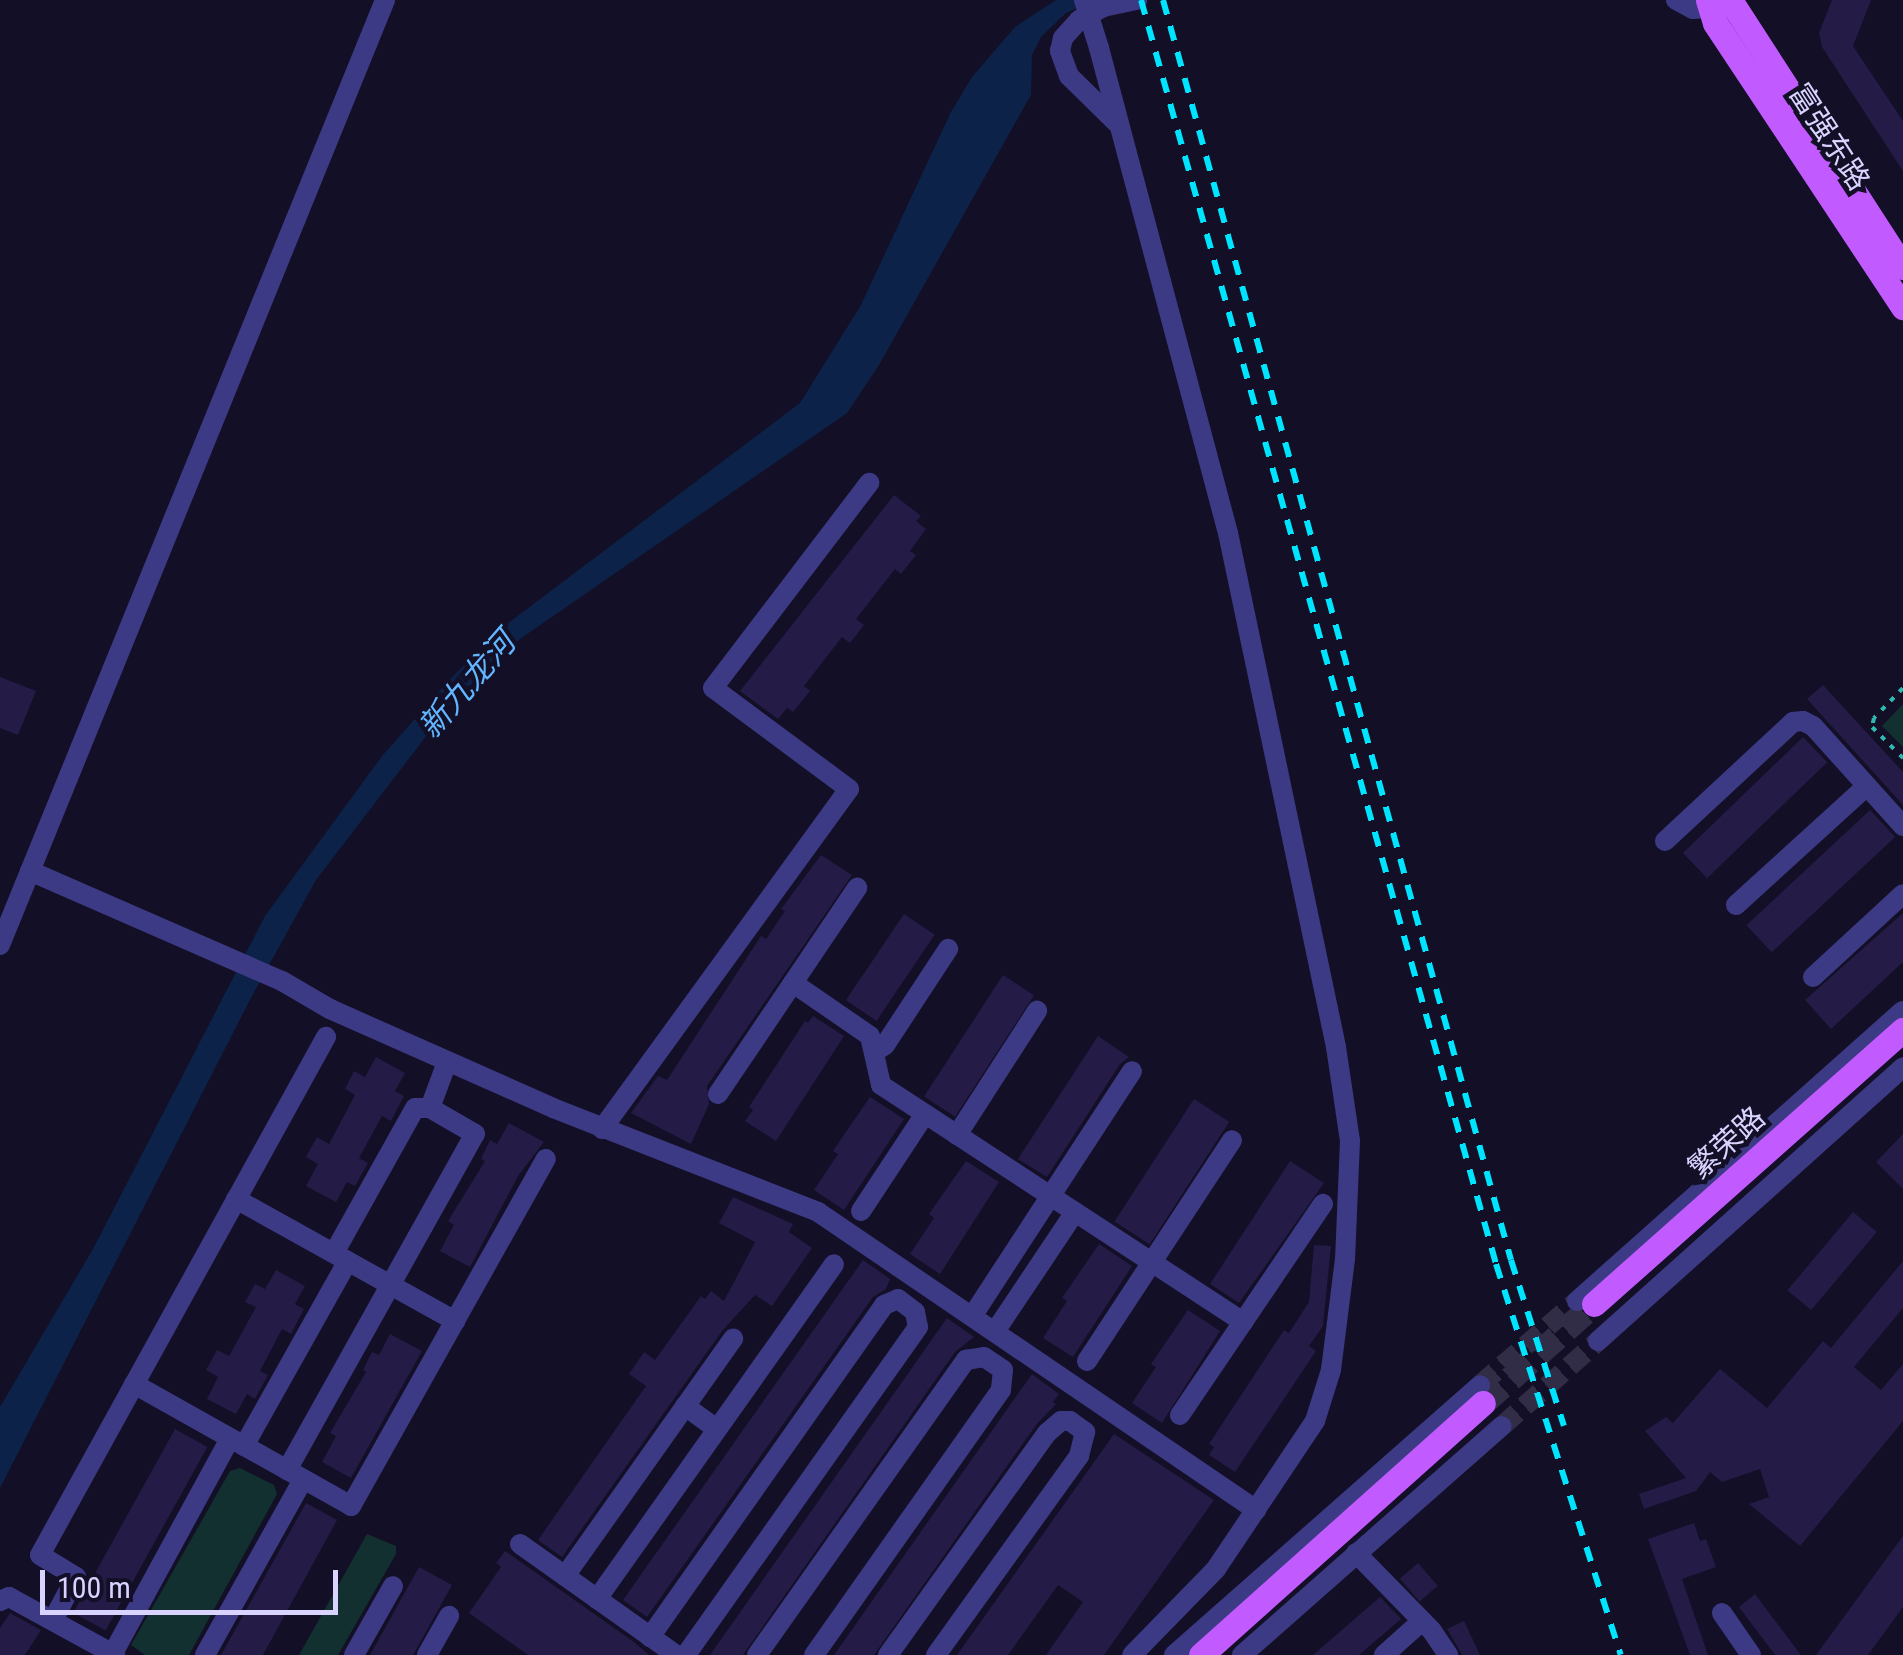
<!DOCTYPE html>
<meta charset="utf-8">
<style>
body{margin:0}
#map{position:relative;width:1903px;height:1655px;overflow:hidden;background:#130f26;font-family:"Roboto Condensed","Noto Sans SC",sans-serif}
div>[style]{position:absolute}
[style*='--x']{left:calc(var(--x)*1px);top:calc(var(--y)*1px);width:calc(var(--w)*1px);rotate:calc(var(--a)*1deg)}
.green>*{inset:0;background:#12302f}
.water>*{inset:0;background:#0c2248}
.building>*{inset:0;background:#241b47;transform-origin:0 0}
.minor-tunnel>*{height:20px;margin-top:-10px;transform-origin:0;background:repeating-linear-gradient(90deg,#312d47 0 20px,transparent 0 30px)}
.major-tunnel>*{height:25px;margin-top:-12.5px;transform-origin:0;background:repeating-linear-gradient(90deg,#312d47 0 25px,transparent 0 37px)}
.path>*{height:4px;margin-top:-2px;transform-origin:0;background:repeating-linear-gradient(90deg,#2fb8b0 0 5px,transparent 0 13px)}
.minor>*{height:20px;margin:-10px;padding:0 10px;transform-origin:10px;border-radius:10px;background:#3d3a85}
.major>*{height:25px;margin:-12.5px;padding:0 12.5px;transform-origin:12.5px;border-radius:12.5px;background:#c25bff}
.rail>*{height:6px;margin-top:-3px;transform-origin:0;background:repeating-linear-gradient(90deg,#00e5ff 0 15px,transparent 0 27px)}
.minor-bridge>*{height:20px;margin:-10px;padding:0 10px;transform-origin:10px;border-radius:10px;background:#3d3a85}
span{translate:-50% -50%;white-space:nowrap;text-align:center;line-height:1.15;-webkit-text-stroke:9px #130f26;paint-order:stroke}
.street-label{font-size:30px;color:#d9d4ff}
.water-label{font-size:32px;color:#62b6ff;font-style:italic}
.scale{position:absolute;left:40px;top:1570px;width:298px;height:45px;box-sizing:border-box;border:5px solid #d9d4ff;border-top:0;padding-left:12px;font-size:30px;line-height:35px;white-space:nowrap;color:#d9d4ff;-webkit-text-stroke:8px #130f26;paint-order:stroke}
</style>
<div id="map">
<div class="green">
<div style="clip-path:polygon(1903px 704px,1903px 747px,1882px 726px)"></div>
<div style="clip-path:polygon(240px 1468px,274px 1485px,277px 1494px,189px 1655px,145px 1655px,131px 1645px,230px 1471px)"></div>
<div style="clip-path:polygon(367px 1534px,396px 1546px,396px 1554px,338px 1655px,299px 1655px)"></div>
</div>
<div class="water">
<div style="clip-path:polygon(1056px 0,1097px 0,1066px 13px,1041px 37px,1032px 55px,1031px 95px,879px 365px,847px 413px,520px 639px,450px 705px,316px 880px,253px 994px,0 1488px,0 1407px,93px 1249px,265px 916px,382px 756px,451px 678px,507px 624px,800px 403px,861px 305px,951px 112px,972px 77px,1015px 27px)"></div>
</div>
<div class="building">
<div style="clip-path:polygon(1832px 0,1871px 0,1853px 46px,1903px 121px,1903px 171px,1822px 47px,1819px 33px)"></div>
<div style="clip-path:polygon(894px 495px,921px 516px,916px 521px,926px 529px,910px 551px,916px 555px,901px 574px,895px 569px,856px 619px,864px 625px,850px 643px,842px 637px,804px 686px,810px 691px,793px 712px,787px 708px,778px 719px,740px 691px)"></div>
<div style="clip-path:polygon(0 677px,36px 691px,18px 735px,0 728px)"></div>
<div style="clip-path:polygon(1823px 685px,1903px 772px,1903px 805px,1807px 699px)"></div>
<div style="left:1803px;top:737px;width:35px;height:167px;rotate:46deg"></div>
<div style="left:1870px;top:810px;width:37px;height:169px;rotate:47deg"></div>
<div style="clip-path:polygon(821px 855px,852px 875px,707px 1086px,709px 1104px,691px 1144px,631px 1113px,658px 1076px,667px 1080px,761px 936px,766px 939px,785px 911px,781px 909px)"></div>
<div style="clip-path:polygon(1903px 913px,1903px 962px,1831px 1029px,1805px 1000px)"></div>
<div style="left:904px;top:914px;width:37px;height:104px;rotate:34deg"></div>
<div style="left:1003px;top:975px;width:37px;height:145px;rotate:33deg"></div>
<div style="clip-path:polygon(813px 1016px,844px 1036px,776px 1141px,745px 1121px,753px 1110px,749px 1107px,805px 1021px,808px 1023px)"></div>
<div style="clip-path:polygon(1098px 1036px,1129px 1057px,1120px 1064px,1047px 1177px,1018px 1159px)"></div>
<div style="clip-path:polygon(376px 1057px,405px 1073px,395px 1091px,404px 1096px,391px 1121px,382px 1116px,359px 1158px,368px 1163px,355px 1186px,347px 1182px,336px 1202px,306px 1186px,318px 1164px,306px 1157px,317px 1137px,329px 1144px,355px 1095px,345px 1089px,354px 1071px,365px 1077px)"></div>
<div style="clip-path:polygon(870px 1097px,904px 1119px,844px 1210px,814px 1190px,838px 1154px,833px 1151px)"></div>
<div style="left:1194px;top:1099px;width:42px;height:146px;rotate:33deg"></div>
<div style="clip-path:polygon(509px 1123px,544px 1142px,518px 1176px,470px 1267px,440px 1251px,454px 1225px,448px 1221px,485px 1161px,481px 1159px,490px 1140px,497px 1144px)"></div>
<div style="clip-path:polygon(1903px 1134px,1903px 1189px,1876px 1162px)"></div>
<div style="clip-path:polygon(966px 1161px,999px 1182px,940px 1274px,910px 1254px,934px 1218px,929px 1214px)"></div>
<div style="clip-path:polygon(1290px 1161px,1324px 1183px,1239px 1303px,1210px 1284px)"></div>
<div style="clip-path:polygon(733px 1197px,793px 1224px,789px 1232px,812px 1248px,772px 1306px,755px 1295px,722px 1331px,562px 1557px,538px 1540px,646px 1386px,629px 1374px,644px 1352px,655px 1360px,701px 1296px,705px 1299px,711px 1291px,724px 1301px,755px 1242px,719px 1223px)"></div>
<div style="left:1853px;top:1212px;width:31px;height:102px;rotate:40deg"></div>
<div style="clip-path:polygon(1099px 1244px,1132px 1266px,1073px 1357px,1043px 1338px,1067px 1301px,1062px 1298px)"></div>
<div style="clip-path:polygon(1314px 1245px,1331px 1246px,1323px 1326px,1309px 1346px,1316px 1351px,1235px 1472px,1209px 1455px,1214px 1447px,1209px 1444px,1284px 1330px,1289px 1333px,1309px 1302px)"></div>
<div style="clip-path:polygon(863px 1260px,890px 1279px,886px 1289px,873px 1297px,647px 1617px,623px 1600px)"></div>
<div style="clip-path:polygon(1903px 1261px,1903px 1308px,1854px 1367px,1881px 1390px,1903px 1364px,1903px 1421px,1800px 1546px,1749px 1504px,1769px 1497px,1760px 1469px,1722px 1482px,1710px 1472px,1696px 1491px,1644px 1509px,1639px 1494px,1686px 1478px,1645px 1431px,1666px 1417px,1673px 1423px,1720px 1369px,1767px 1408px,1823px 1341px,1831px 1348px)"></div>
<div style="clip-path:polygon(276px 1270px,305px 1286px,295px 1304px,304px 1309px,291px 1334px,282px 1329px,260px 1371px,268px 1375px,255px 1399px,247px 1394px,236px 1414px,207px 1399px,218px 1377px,206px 1370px,217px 1350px,229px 1356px,256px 1307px,245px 1302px,255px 1284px,265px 1289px)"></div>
<div style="clip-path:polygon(1188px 1310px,1220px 1331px,1162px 1423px,1132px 1403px,1156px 1367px,1151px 1364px)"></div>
<div style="clip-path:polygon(947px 1318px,974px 1337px,955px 1352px,743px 1655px,710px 1655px)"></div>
<div style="clip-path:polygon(390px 1334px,422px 1351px,351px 1478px,322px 1462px,336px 1436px,330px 1433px,366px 1372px,363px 1370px,372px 1352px,379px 1355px)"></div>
<div style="clip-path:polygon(1032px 1374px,1059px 1394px,1053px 1402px,1056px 1404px,1036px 1425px,874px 1655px,834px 1655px)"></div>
<div style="left:175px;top:1429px;width:37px;height:210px;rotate:29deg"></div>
<div style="clip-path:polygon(1114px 1434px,1214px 1500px,1104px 1655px,1046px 1655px,1083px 1602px,1058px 1585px,1008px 1655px,957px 1655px)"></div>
<div style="clip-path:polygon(306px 1503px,337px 1520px,263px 1655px,221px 1655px)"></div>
<div style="clip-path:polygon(1694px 1523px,1700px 1541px,1706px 1539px,1716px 1567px,1682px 1579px,1708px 1655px,1690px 1655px,1648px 1539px)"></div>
<div style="clip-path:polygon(1903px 1536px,1903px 1607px,1868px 1655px,1816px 1655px)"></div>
<div style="clip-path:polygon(505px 1551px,634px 1642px,649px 1655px,528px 1655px,469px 1613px,501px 1567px,496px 1563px)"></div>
<div style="left:1418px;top:1563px;width:30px;height:24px;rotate:49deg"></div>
<div style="clip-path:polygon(419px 1567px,452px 1585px,413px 1655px,370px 1655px)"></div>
<div style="clip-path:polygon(1755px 1594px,1801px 1655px,1775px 1655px,1739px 1607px)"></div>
<div style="clip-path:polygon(1380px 1597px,1401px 1619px,1359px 1655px,1313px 1655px)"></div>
<div style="clip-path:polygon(10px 1613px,41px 1630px,25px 1655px,0 1655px,0 1628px)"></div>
<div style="clip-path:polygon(1464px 1621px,1480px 1655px,1462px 1655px,1447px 1629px)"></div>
</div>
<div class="minor-tunnel">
<div style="--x:1480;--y:1385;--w:128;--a:-40.9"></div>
<div style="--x:1502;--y:1426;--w:128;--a:-41.5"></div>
</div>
<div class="major-tunnel">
<div style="--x:1483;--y:1403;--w:149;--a:-41.7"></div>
</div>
<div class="path">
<div style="--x:1903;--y:688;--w:42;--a:134"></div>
<div style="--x:1874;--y:718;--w:9;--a:103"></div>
<div style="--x:1872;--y:727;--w:44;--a:45"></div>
</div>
<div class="minor">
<div style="--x:1676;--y:0;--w:19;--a:28"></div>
<div style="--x:1693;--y:9;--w:16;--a:-4"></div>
<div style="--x:1099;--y:48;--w:502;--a:75.11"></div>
<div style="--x:1228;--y:533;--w:525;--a:78.13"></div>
<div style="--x:1336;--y:1047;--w:95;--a:81.5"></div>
<div style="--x:1350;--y:1141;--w:118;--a:92.4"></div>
<div style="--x:1345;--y:1259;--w:112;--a:97.2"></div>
<div style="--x:1331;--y:1370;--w:53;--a:107.4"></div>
<div style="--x:1315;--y:1421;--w:178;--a:123.8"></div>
<div style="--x:1216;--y:1569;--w:120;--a:134.3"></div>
<div style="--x:1117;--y:123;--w:67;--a:-135.6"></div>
<div style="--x:1069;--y:76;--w:27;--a:-110"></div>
<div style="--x:1060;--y:51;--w:13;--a:-77"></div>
<div style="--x:1063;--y:38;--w:24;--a:-48"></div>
<div style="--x:1079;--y:20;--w:27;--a:-28"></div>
<div style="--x:1103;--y:7;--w:35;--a:-12"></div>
<div style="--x:1665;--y:841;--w:175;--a:-42.9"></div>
<div style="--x:1793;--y:722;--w:10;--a:-6"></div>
<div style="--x:1803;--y:721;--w:11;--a:27"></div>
<div style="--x:1813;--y:726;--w:135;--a:48"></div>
<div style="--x:30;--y:871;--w:275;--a:23.6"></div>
<div style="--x:282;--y:981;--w:56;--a:30.3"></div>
<div style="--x:330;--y:1009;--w:244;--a:23.9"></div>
<div style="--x:553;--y:1108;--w:285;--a:21.4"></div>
<div style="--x:818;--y:1212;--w:530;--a:34.23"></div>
<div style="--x:1736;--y:905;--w:177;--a:-42.3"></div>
<div style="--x:0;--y:945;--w:1020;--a:-67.83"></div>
<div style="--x:1813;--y:977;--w:122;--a:-42.7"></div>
<div style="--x:793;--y:983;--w:93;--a:34.5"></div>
<div style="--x:870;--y:1036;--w:50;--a:77.3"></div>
<div style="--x:881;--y:1085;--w:433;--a:33.2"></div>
<div style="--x:876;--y:1051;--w:11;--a:-34"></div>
<div style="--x:885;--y:1045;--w:115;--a:-56.7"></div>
<div style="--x:718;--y:1094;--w:249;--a:-56"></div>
<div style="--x:602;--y:1129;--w:420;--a:-54"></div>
<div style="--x:849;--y:789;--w:169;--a:-143.4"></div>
<div style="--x:713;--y:688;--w:258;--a:-52.7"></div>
<div style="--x:957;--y:1135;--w:148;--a:-57.2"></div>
<div style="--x:236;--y:1199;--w:251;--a:29.1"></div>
<div style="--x:861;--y:1211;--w:116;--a:-56.6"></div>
<div style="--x:334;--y:1253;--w:166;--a:-60.8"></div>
<div style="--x:415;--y:1108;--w:15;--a:0"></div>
<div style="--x:1577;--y:1301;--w:436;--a:-41.7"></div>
<div style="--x:973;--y:1315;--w:291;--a:-56.9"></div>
<div style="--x:996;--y:1330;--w:142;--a:-56.2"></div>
<div style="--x:1598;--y:1341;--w:410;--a:-41.9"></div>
<div style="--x:1087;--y:1361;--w:264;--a:-56.7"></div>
<div style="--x:134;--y:1384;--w:249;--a:29.3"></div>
<div style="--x:351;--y:1506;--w:398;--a:-60.7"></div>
<div style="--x:685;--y:1406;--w:39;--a:36"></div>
<div style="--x:1180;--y:1415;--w:255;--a:-55.9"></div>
<div style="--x:244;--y:1446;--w:212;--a:-60.7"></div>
<div style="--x:287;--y:1470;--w:385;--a:-60.8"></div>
<div style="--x:475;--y:1134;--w:52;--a:-150"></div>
<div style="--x:430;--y:1108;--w:49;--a:-69.7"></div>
<div style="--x:520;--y:1544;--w:191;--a:35.4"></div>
<div style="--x:1356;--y:1553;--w:109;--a:45.7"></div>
<div style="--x:1432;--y:1631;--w:29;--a:56"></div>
<div style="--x:565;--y:1576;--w:291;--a:-54.7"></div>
<div style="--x:597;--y:1599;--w:410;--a:-54.7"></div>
<div style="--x:0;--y:1601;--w:10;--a:-24"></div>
<div style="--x:9;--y:1597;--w:121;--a:28.7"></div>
<div style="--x:1722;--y:1613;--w:51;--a:55.4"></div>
<div style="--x:53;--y:1620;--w:49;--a:-61.9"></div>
<div style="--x:76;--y:1577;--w:42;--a:-148.6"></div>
<div style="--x:40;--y:1555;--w:592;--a:-61.1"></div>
<div style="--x:650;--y:1637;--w:406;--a:-54.8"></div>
<div style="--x:884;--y:1305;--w:15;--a:-23"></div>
<div style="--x:898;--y:1299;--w:21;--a:37"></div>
<div style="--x:915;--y:1312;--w:15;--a:79"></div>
<div style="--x:918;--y:1327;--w:402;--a:125.3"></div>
<div style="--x:112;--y:1655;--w:246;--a:-61.4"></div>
<div style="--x:205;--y:1655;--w:201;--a:-60.8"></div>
<div style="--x:354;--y:1655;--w:79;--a:-60.5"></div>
<div style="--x:427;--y:1655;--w:45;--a:-60.6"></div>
<div style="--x:757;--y:1655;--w:362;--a:-54.7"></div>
<div style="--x:966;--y:1360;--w:18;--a:-9"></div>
<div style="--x:984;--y:1357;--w:23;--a:34"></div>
<div style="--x:1003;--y:1370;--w:20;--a:96"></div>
<div style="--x:1001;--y:1390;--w:324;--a:125.2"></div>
<div style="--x:888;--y:1655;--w:273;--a:-54.4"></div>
<div style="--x:1047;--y:1433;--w:18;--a:-41"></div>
<div style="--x:1061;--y:1421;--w:9;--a:0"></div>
<div style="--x:1070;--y:1421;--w:19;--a:36"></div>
<div style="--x:1085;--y:1432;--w:25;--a:104"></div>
<div style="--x:1079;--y:1456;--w:245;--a:125.7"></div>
<div style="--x:1174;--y:1655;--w:408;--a:-41.4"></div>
<div style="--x:1242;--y:1655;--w:346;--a:-41.4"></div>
<div style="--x:1384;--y:1655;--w:51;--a:-41.8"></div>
</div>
<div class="major">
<div style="--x:1708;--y:0;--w:24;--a:73"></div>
<div style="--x:1715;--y:23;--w:341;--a:56.5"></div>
<div style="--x:1730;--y:0;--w:318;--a:57.1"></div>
<div style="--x:1594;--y:1304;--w:413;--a:-41.6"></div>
<div style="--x:1201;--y:1655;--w:378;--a:-41.8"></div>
</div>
<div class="rail">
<div style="--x:1141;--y:0;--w:1313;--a:74.31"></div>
<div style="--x:1496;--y:1264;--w:410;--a:72.3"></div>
<div style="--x:1163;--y:0;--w:1307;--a:74.56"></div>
<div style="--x:1511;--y:1260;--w:174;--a:72.3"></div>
</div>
<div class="minor-bridge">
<div style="--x:1084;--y:0;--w:50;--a:72.6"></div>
</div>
<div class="street-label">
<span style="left:1829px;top:137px;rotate:57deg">富强东路</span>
<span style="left:1727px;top:1143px;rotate:-42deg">繁荣路</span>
</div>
<div class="water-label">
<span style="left:467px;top:685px;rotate:-49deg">新九龙河</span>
</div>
<div class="scale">100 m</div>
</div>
